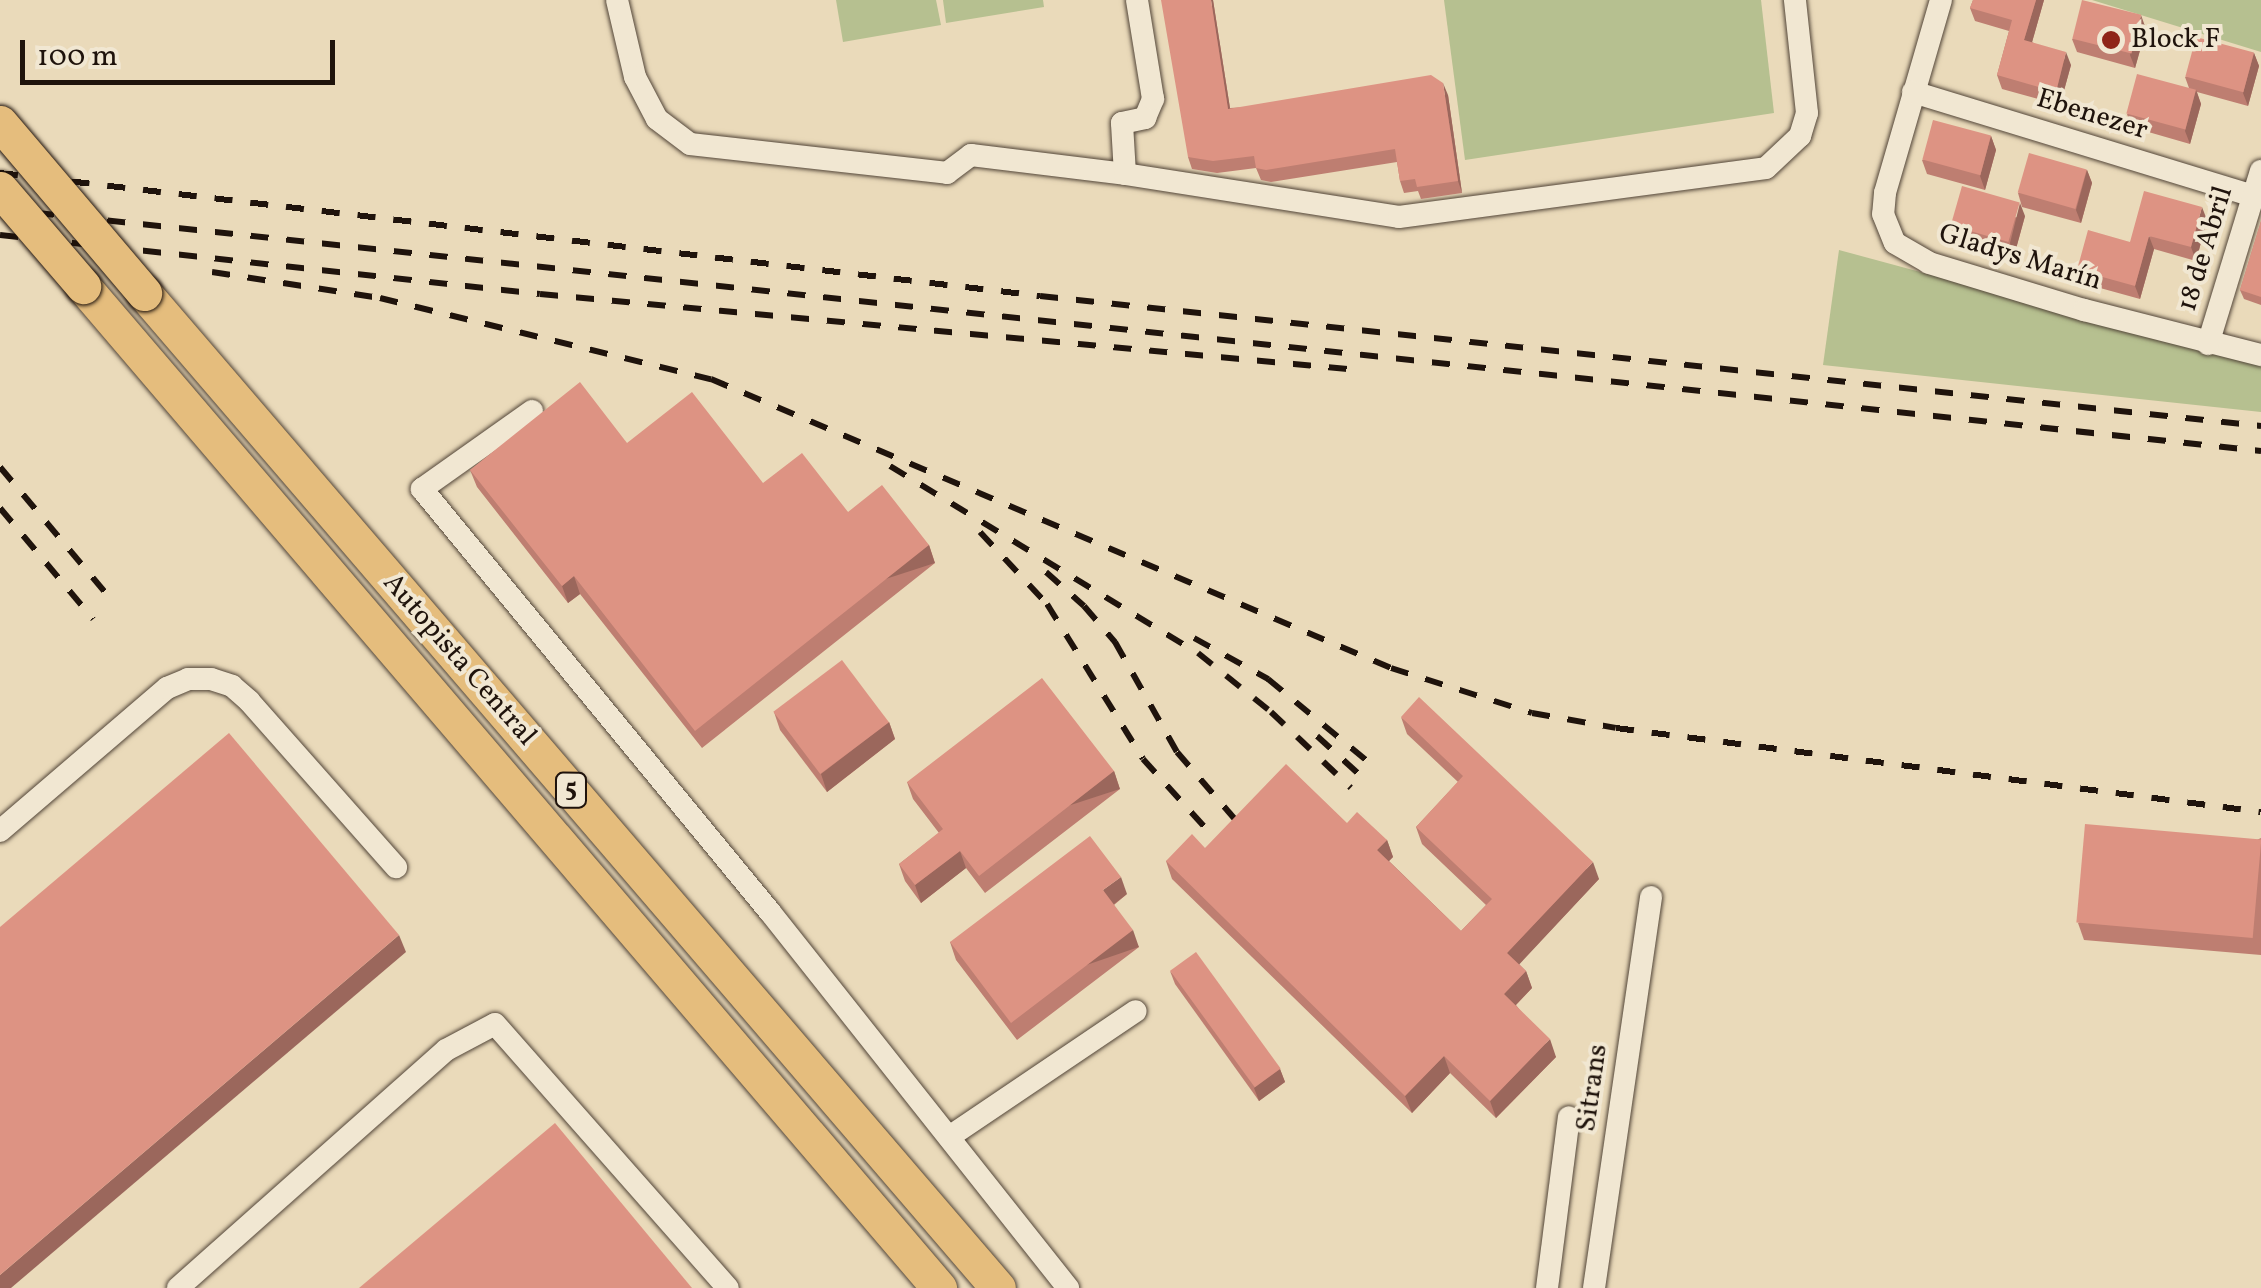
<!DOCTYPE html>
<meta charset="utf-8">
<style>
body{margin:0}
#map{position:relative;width:2261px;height:1288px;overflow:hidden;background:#eadaba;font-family:Vollkorn,serif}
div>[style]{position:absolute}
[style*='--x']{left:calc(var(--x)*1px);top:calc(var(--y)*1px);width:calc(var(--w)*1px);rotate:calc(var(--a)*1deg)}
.green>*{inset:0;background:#b6c090}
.roads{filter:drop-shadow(0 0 2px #524538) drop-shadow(0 0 2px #524538)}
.minor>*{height:22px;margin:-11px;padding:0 11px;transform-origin:11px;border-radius:11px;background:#f1e7d2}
.highway>*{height:35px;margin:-17.5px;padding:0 17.5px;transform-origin:17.5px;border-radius:17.5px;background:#e5bd7d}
.rail>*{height:6px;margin-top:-3px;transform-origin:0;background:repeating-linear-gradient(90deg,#1f130c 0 18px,transparent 0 36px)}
.bridges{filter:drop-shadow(0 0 2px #1f130c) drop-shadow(0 0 2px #1f130c)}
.highway-bridge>*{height:35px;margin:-17.5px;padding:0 17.5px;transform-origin:17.5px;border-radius:17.5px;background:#e5bd7d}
.wall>*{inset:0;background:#be7e71}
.shaded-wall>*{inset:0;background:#9b675c;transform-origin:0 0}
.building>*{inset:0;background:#dd9383;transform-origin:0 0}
.dots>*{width:28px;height:28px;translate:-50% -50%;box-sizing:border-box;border:5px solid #f1e7d2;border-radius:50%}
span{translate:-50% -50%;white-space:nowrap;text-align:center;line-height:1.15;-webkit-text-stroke:8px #f1e7d2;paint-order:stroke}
.shield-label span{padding:2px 8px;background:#f1e7d2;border:2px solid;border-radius:8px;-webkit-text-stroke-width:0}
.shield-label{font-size:25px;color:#1f130c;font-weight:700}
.poi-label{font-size:28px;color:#1f130c}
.left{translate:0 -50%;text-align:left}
.street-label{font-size:28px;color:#1f130c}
.scale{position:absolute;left:20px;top:40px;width:315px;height:45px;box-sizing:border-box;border:5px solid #1f130c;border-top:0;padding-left:12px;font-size:30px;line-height:35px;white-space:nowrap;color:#1f130c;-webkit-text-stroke:8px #f1e7d2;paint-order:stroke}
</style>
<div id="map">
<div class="green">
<div style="clip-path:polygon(836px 0,936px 0,941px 25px,843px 42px)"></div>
<div style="clip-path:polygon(943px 0,1043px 0,1044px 7px,946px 23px)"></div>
<div style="clip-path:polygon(1444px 0,1761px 0,1774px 113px,1465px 160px)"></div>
<div style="clip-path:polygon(2092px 0,2261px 0,2261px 52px)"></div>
<div style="clip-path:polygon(1839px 250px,2261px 364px,2261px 412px,1823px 365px)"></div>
</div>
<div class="roads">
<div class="minor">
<div style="--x:617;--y:0;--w:79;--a:76.8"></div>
<div style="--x:635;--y:77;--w:47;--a:62.4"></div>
<div style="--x:657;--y:119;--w:41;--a:37.1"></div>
<div style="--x:690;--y:144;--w:259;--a:6.4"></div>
<div style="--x:947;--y:173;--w:30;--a:-37"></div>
<div style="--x:971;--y:155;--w:155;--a:7"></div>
<div style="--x:1125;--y:174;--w:51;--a:-93.4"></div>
<div style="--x:1122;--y:123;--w:24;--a:-12"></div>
<div style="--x:1145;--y:118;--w:21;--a:-67"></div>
<div style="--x:1153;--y:99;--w:100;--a:-99.2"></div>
<div style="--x:1941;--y:0;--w:201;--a:106.2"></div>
<div style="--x:1885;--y:193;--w:21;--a:95"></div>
<div style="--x:1883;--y:214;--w:31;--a:68"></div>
<div style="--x:1895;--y:243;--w:39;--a:30"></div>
<div style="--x:1929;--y:263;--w:162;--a:16.9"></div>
<div style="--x:2084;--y:310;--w:183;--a:14.3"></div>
<div style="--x:1913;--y:92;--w:356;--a:17"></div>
<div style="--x:1125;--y:174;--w:277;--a:8.9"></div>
<div style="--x:1399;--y:217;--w:370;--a:-7.6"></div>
<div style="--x:1766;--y:168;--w:47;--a:-43.3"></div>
<div style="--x:1800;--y:136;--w:24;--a:-73"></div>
<div style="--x:1807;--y:113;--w:114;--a:-96.1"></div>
<div style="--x:2208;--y:344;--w:181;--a:-73"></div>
<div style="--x:532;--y:411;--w:135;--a:144.7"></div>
<div style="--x:422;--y:489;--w:548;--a:50.56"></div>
<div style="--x:770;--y:912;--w:480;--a:51.6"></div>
<div style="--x:0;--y:831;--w:220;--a:-40.6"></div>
<div style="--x:167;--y:688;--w:23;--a:-23"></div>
<div style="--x:188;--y:679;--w:23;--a:0"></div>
<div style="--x:211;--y:679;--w:22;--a:18"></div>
<div style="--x:232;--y:686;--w:23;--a:41"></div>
<div style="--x:249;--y:701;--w:222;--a:48.5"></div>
<div style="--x:949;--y:1137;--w:225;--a:-34"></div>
<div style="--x:178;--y:1288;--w:358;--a:-41.6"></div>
<div style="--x:446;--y:1050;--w:55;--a:-28"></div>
<div style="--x:495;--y:1024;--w:352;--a:48.6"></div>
<div style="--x:1547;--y:1288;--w:172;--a:-82.7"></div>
<div style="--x:1594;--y:1288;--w:395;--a:-81.7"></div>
</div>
<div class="highway">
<div style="--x:83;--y:286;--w:1318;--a:49.49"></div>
<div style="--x:144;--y:293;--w:1311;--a:49.36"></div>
</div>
</div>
<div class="rail">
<div style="--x:0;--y:173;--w:1047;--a:6.74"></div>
<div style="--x:1040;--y:296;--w:1228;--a:6.08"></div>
<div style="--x:0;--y:209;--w:2274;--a:6.11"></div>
<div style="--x:0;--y:235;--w:543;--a:6.24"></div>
<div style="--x:540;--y:294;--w:811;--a:5.3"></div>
<div style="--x:212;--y:272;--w:170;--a:8.8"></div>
<div style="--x:380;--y:298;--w:341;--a:13.8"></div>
<div style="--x:711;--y:379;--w:739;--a:23.03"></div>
<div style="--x:1391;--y:668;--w:148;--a:17.7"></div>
<div style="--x:1532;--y:713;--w:85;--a:10.1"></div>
<div style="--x:1616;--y:728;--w:650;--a:7.42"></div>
<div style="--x:890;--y:466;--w:360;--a:31.3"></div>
<div style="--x:1198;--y:653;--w:94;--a:38.9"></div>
<div style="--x:1271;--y:712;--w:110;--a:43.5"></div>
<div style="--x:0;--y:467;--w:177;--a:50"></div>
<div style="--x:0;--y:508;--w:145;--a:50"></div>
<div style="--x:980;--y:532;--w:98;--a:47.1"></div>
<div style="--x:1047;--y:604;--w:182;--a:58.2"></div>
<div style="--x:1143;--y:759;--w:118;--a:47.8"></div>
<div style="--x:1046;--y:572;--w:51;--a:41.8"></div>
<div style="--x:1084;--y:606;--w:48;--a:49.3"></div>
<div style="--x:1115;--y:642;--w:126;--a:60.6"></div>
<div style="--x:1177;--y:752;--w:96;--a:49.2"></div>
<div style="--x:1194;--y:638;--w:85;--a:29"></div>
<div style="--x:1268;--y:679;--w:135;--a:39.6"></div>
<div style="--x:1317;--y:736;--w:59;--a:42.3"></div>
</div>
<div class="bridges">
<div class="highway-bridge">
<div style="--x:0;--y:123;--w:223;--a:49.7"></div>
<div style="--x:0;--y:189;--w:128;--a:49.4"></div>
</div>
</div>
<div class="wall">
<div style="clip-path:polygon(1213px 0,1230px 108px,1448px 95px,1462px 193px,1421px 199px,1418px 191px,1404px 193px,1400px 181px,1397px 162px,1271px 182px,1261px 180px,1256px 168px,1217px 173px,1192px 169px,1188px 157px)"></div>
<div style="clip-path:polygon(1973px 0,2044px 0,2032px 42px,2071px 65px,2060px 105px,2002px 89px,1997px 75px,2009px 31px,1975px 21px,1970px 8px)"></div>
<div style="clip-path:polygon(2146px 29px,2135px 68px,2077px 52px,2072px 39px)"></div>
<div style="clip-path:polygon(2254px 53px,2259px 66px,2248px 106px,2197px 92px,2201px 104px,2190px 144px,2131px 127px,2127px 114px,2189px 88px,2185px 77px)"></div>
<div style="clip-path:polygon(1991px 136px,1996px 150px,1985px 190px,1927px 174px,1922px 160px)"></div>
<div style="clip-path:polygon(2087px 170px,2092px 183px,2081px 223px,2022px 207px,2018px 193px)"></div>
<div style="clip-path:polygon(2025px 216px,2014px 256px,1956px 240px,1951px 226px)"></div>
<div style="clip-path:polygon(2207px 220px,2196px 261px,2154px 249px,2140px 299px,2082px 283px,2077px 270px,2130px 242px)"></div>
<div style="clip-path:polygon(2261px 221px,2261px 305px,2244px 299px,2240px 290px)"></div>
<div style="clip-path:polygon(627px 443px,848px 512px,929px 545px,935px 563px,702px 748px,580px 594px,568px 603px,477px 487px,470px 470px)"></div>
<div style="clip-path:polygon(774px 712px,889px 722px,895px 739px,827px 792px,780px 730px)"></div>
<div style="clip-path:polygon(1401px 717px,1599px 879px,1519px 964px,1526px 971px,1532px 988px,1516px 1005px,1556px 1057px,1496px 1118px,1450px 1073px,1412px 1113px,1172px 879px,1166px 861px,1205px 848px,1347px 823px,1387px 840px,1393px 857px,1389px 861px,1461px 931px,1486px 905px,1422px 844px,1416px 827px,1458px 782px,1407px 734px)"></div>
<div style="clip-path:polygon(1114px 771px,1120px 789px,985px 893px,966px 868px,921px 903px,905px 881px,899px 864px,939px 833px,913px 799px,907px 782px)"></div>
<div style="clip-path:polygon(2261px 838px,2261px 955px,2084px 940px,2078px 923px)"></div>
<div style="clip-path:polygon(1127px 894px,1114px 905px,1139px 947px,1017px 1040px,956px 960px,950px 942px)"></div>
<div style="clip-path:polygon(1170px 971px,1280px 1069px,1285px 1082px,1259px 1101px,1175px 984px)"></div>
</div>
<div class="shaded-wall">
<div style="clip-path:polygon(1211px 0,1213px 0,1232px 121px,1228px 109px)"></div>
<div style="clip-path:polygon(2036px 0,2044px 0,2029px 53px,2024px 40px)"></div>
<div style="clip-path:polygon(2141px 15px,2146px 29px,2135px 68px,2130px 55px)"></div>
<div style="clip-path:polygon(2066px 52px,2071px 65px,2060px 105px,2056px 92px)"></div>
<div style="clip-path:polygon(2254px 53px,2259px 66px,2248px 106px,2243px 93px)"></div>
<div style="clip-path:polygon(1443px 83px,1448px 95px,1462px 193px,1458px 181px)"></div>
<div style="clip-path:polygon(2196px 90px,2201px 104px,2190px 144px,2185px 131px)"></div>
<div style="clip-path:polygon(1991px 136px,1996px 150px,1985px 190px,1980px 176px)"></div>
<div style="clip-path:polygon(2087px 170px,2092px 183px,2081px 223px,2076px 210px)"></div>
<div style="clip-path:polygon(2020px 203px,2025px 216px,2014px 256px,2010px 243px)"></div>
<div style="clip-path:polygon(2202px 207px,2207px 220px,2196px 261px,2191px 247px)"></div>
<div style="clip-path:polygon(2149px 236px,2154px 249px,2140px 299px,2135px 286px)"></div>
<div style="left:929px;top:545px;width:19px;height:299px;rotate:72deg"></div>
<div style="clip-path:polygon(574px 576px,580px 594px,568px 603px,562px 586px)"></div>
<div style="clip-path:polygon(889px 722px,895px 739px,827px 792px,821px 774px)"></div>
<div style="left:1114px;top:771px;width:19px;height:171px;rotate:72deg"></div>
<div style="clip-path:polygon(1387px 840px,1393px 857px,1383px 867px,1377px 850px)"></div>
<div style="clip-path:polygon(960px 851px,966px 868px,921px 903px,915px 885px)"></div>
<div style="clip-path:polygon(1593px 862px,1599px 879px,1514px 970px,1507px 953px)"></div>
<div style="clip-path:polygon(1121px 877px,1127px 894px,1109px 908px,1103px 890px)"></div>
<div style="left:1133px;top:930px;width:18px;height:153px;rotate:71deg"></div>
<div style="clip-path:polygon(399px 935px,406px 952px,11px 1288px,0 1288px,0 1275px)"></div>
<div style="clip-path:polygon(1526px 971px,1532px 988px,1510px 1011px,1504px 994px)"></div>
<div style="clip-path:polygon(1550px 1039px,1556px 1057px,1496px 1118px,1490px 1101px)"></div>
<div style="clip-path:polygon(1444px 1056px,1450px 1073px,1412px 1113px,1405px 1096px)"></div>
<div style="clip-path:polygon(1280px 1069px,1285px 1082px,1259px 1101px,1254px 1088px)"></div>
</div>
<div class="building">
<div style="clip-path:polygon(1161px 0,1211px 0,1228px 109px,1431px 75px,1443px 83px,1458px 181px,1417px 187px,1415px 179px,1400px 181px,1395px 149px,1266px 170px,1256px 168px,1254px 156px,1213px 161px,1188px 157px)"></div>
<div style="clip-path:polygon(1973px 0,2036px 0,2024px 40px,2066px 52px,2056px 92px,1997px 75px,2012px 20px,1970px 8px)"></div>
<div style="left:2082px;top:0;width:61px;height:40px;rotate:14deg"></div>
<div style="left:2196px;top:37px;width:60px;height:41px;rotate:15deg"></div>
<div style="left:2137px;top:74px;width:61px;height:41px;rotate:15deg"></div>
<div style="left:1933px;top:120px;width:60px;height:41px;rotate:15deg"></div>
<div style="left:2029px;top:153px;width:60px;height:41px;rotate:16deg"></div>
<div style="left:1962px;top:186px;width:60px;height:41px;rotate:16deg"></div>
<div style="clip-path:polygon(2144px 191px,2202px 207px,2191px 247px,2149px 236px,2135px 286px,2077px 270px,2088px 230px,2130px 242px)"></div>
<div style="clip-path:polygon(2261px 221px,2261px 297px,2240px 290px)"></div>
<div style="clip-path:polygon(580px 382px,627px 443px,692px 392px,763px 483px,802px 453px,848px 512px,882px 485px,929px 545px,695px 731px,574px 576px,562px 586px,470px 470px)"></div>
<div style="left:842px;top:660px;width:78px;height:86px;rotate:53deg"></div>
<div style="clip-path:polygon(1042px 678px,1114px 771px,979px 876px,960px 851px,915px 885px,899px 864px,943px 829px,907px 782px)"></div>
<div style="clip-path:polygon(1419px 697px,1593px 862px,1507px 953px,1526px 971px,1504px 994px,1550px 1039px,1490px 1101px,1444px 1056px,1405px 1096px,1166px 861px,1192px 834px,1205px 848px,1286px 764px,1347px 823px,1357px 812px,1387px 840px,1377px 850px,1461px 931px,1492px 899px,1416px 827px,1463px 776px,1401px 717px)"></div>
<div style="clip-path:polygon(229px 733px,399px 935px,0 1275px,0 927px)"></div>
<div style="left:2085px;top:824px;width:177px;height:99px;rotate:5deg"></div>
<div style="clip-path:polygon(1090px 836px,1121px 877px,1103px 890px,1133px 930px,1011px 1023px,950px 942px)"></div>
<div style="left:1196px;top:952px;width:144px;height:32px;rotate:54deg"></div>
<div style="clip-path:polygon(555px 1123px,692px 1288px,359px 1288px)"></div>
</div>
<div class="dots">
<div style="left:2111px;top:40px;background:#8f2418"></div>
</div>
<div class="shield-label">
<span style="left:571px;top:790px">5</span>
</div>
<div class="poi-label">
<span class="left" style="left:2131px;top:40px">Block F</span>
</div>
<div class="street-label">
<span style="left:2092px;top:115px;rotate:17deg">Ebenezer</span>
<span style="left:2206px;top:249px;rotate:-73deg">18 de Abril</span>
<span style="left:2020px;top:258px;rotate:17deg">Gladys Marín</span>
<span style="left:459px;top:660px;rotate:49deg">Autopista Central</span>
<span style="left:1593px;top:1088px;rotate:-82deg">Sitrans</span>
</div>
<div class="scale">100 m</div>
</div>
